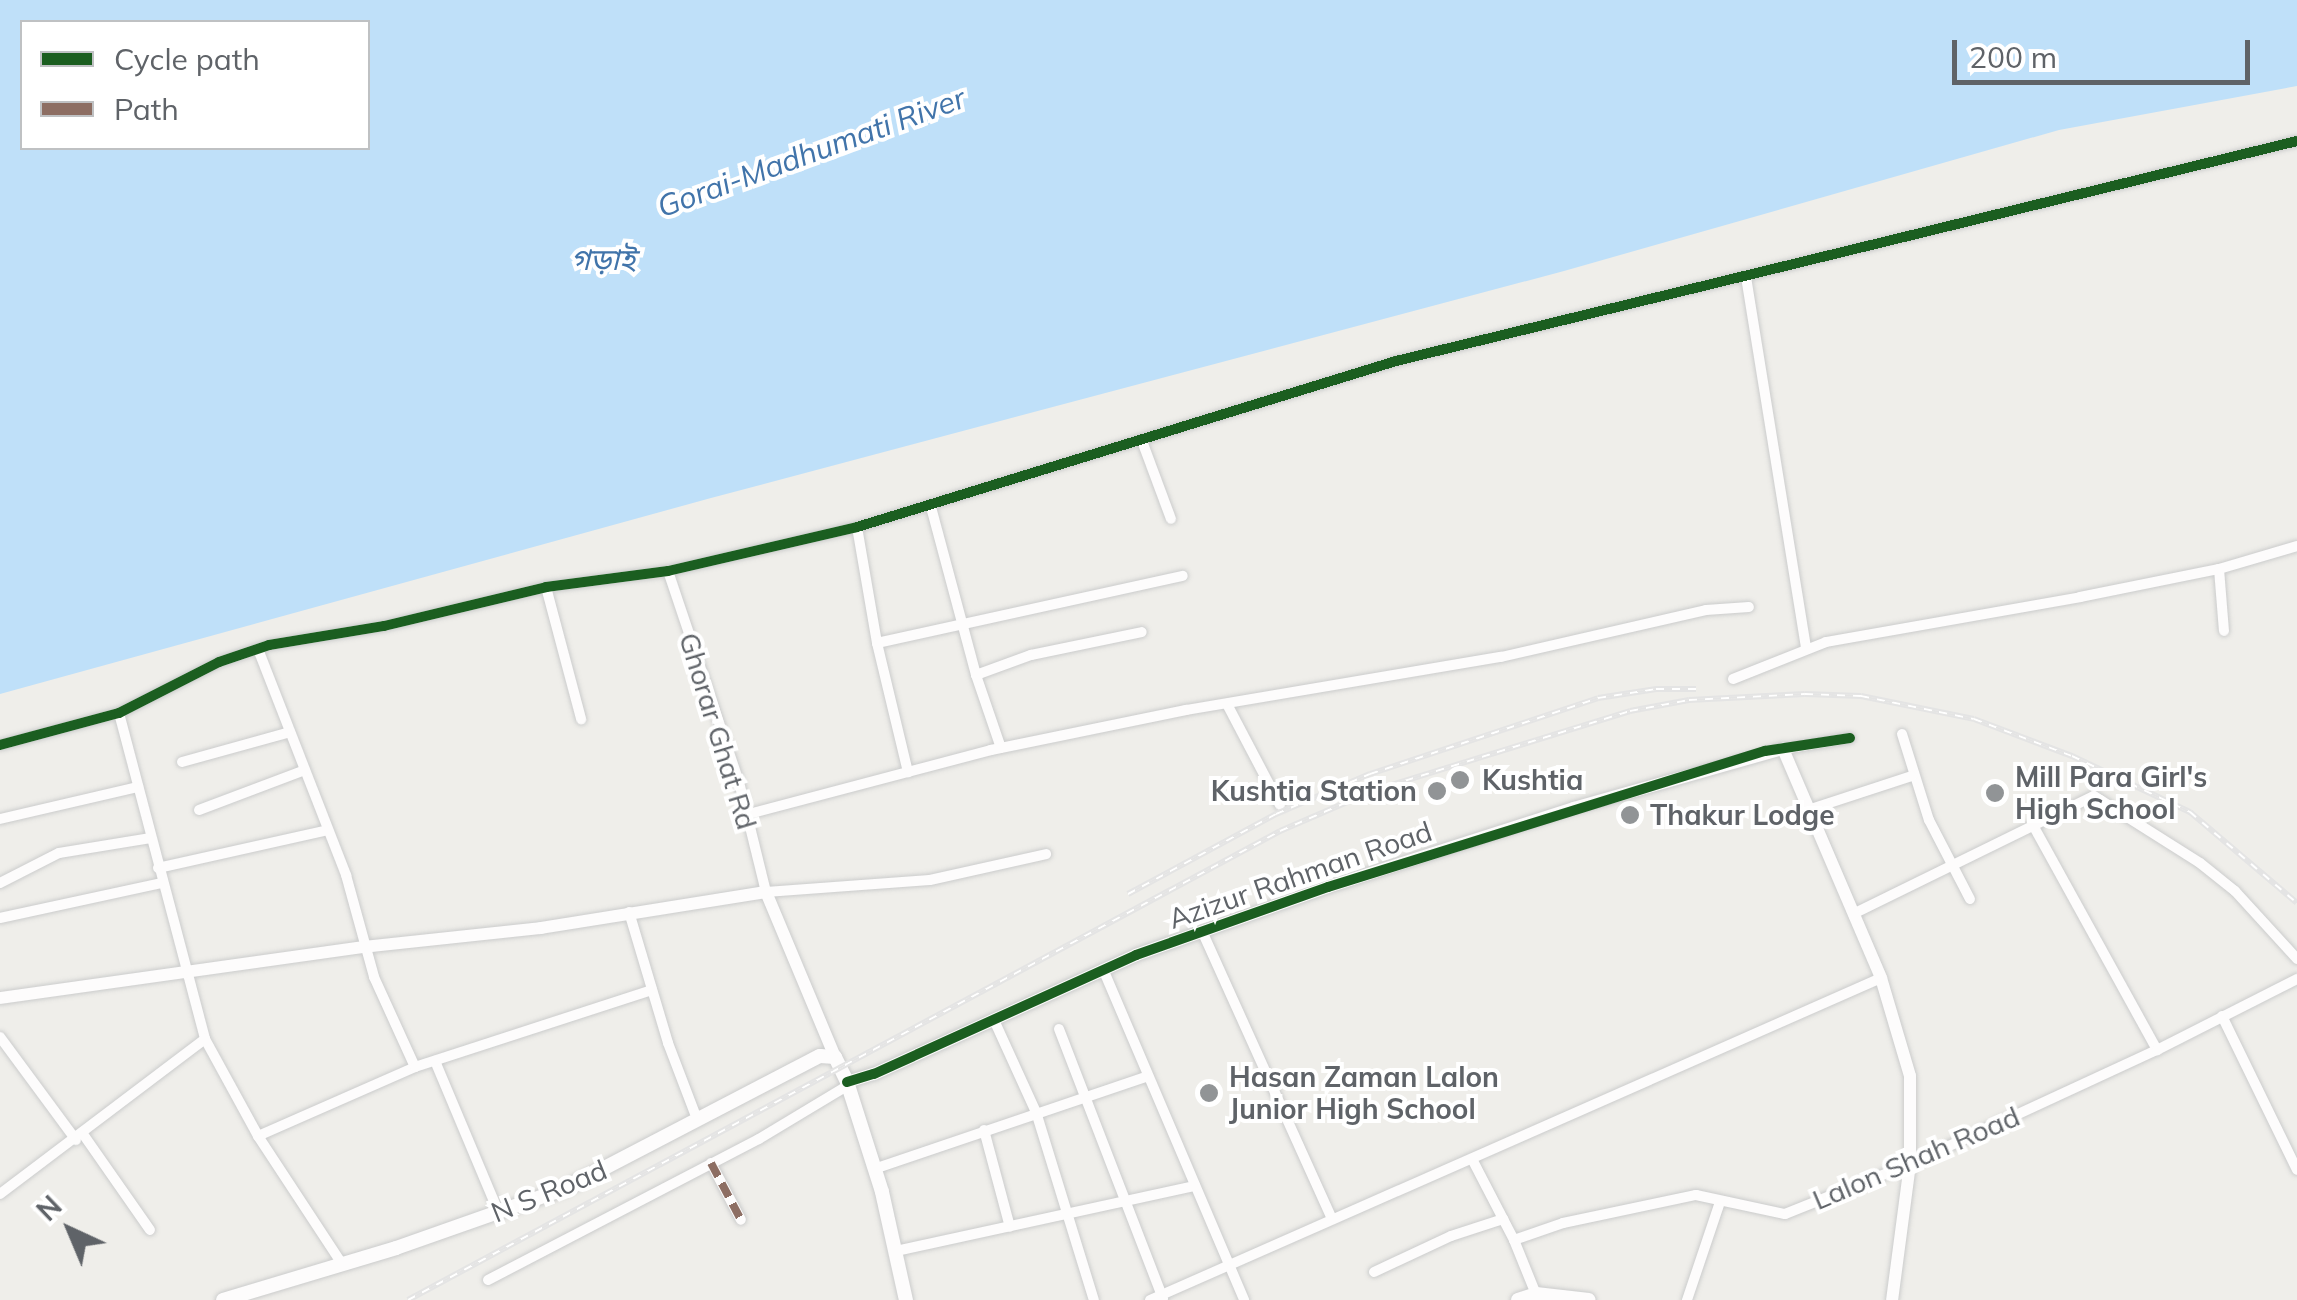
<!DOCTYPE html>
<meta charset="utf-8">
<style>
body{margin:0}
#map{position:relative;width:2297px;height:1300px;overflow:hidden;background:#efeeea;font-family:Mulish,"Noto Sans Bengali",sans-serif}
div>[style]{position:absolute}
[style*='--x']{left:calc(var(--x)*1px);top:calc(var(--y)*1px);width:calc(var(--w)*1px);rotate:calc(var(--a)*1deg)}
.water>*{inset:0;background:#bfe0f9}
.roads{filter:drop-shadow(0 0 2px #cbcccc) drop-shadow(0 0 2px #cbcccc)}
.minor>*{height:10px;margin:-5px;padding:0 5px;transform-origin:5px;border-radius:5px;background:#fdfcfc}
.tertiary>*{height:12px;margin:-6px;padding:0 6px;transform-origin:6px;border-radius:6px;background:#fdfcfc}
.secondary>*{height:14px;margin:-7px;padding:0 7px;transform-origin:7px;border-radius:7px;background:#fdfcfc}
.rail>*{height:6px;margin-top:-3px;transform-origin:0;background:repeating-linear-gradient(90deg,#fff 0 8px,#e4e4e4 0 16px);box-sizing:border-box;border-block:2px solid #e4e4e4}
.quiet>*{height:8px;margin-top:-4px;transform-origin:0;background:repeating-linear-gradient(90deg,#8d6e63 0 15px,transparent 0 23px)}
.cycleway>*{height:10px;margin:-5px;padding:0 5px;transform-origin:5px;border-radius:5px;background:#1b5e20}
.dots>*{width:28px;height:28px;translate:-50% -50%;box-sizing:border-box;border:5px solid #fff;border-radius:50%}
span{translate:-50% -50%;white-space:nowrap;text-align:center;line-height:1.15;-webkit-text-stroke:8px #fff;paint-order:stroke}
.street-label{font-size:28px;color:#5f6368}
.poi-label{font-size:28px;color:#5f6368;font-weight:700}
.left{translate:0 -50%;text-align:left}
.right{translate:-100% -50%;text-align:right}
.water-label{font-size:30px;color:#4174aa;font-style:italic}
.legend{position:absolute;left:20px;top:20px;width:350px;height:130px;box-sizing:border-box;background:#fff;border:2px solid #bfc1c3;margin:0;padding:12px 18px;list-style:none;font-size:30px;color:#5f6368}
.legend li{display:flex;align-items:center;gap:20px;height:50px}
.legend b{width:50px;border:2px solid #bfc1c3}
.north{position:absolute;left:20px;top:1180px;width:100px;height:100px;-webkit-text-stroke:8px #fff;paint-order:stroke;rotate:316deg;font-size:28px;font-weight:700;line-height:40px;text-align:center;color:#5f6368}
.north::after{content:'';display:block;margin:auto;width:35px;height:45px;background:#5f6368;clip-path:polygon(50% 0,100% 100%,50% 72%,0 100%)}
.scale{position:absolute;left:1952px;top:40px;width:298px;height:45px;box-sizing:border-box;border:5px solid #5f6368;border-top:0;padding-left:12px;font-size:30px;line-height:35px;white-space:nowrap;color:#5f6368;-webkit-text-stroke:8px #fff;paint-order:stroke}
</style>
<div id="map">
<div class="water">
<div style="clip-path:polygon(evenodd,0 0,2297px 0,2297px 86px,2059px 130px,1564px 271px,711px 498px,0 694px,0 0,22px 22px,368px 22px,368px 148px,22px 148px,22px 22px)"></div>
</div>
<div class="roads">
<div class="minor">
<div style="--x:1746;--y:277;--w:377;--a:80.8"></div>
<div style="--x:1142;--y:441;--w:83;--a:69.6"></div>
<div style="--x:931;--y:507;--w:174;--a:75"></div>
<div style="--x:976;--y:675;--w:77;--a:71.1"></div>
<div style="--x:857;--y:527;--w:118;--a:80.2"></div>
<div style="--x:877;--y:643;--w:133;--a:76.5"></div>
<div style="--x:2219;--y:569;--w:62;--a:85.4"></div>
<div style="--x:668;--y:571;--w:223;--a:71.4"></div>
<div style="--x:739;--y:782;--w:113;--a:76.2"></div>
<div style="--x:766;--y:892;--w:164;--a:-4.2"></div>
<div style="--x:930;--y:880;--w:119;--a:-12.6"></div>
<div style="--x:546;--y:587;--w:137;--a:75.1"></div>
<div style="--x:877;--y:643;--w:313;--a:-12.4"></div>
<div style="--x:258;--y:649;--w:243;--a:68.7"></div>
<div style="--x:346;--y:875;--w:106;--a:74.6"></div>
<div style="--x:374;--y:977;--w:99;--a:65.5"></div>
<div style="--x:976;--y:675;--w:59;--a:-20"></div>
<div style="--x:1031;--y:655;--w:113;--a:-11.7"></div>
<div style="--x:1733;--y:679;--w:100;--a:-21.7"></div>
<div style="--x:1826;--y:642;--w:258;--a:-10"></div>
<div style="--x:2080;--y:597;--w:142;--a:-11.4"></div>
<div style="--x:2219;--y:569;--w:81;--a:-16.4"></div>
<div style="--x:1227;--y:704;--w:114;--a:62.3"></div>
<div style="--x:119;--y:713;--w:337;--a:75.2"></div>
<div style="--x:205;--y:1039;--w:111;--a:61.3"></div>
<div style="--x:258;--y:1136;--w:153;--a:56.7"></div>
<div style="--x:1902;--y:734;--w:90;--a:72.6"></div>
<div style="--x:1929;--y:820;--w:89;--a:62.6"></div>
<div style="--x:0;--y:745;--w:123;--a:-15.1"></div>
<div style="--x:119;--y:713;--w:112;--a:-27"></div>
<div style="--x:219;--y:662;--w:53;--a:-18.8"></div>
<div style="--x:269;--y:645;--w:117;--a:-9.4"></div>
<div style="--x:384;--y:626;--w:167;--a:-13.5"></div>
<div style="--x:546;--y:587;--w:123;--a:-7.5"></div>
<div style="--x:668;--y:571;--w:194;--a:-13.1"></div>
<div style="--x:857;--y:527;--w:564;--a:-17.12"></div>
<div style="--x:1396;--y:361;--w:927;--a:-13.72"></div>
<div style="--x:1783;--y:749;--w:68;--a:-9.3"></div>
<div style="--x:182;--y:762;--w:112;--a:-15.5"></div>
<div style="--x:199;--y:810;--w:113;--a:-20.7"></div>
<div style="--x:1808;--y:810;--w:109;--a:-18.1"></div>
<div style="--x:745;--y:815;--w:254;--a:-14.8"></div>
<div style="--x:991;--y:750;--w:199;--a:-11.6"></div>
<div style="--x:1186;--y:710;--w:319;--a:-9.6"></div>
<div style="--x:1501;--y:657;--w:210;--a:-12.9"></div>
<div style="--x:1706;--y:610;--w:43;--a:-4"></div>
<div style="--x:0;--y:819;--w:142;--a:-13.1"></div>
<div style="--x:2034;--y:827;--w:255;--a:61.1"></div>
<div style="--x:158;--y:868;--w:174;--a:-12.6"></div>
<div style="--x:0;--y:883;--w:66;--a:-27"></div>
<div style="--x:59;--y:853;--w:93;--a:-9.3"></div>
<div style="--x:629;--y:912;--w:137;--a:73.4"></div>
<div style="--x:668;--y:1043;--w:81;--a:69.1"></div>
<div style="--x:1853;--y:914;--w:268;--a:-26.1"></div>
<div style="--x:2094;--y:796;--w:125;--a:32.3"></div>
<div style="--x:2200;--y:863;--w:45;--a:38.7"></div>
<div style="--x:2235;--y:891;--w:92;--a:47.6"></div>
<div style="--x:0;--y:918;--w:166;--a:-12.2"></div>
<div style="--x:1202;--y:931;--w:316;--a:65.7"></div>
<div style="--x:1103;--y:969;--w:360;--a:66.9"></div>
<div style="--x:2222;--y:1016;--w:171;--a:64"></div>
<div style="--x:994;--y:1020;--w:101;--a:65.5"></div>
<div style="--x:1036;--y:1112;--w:197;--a:72.9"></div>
<div style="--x:1059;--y:1029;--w:289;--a:68.9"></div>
<div style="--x:0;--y:1037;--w:128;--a:53.6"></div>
<div style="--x:435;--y:1061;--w:165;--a:67.2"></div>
<div style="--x:984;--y:1130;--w:100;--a:75"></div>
<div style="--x:83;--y:1134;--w:117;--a:55.1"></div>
<div style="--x:258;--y:1136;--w:171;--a:-23.7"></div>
<div style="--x:415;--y:1067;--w:249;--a:-18"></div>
<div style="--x:1472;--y:1159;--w:91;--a:62.6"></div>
<div style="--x:1514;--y:1240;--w:64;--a:67.9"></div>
<div style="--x:711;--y:1163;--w:64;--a:62.2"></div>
<div style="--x:874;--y:1169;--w:289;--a:-18.7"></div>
<div style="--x:0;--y:1194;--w:257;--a:-37.1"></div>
<div style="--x:1514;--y:1240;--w:52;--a:-19.1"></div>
<div style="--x:1563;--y:1223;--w:136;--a:-11.9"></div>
<div style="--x:1696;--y:1195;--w:91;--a:12.1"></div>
<div style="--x:1785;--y:1214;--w:135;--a:-21.8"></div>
<div style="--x:1910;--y:1164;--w:272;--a:-24.8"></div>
<div style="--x:2157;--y:1050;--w:157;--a:-26.9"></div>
<div style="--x:896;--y:1251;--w:306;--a:-12.3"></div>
<div style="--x:1374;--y:1272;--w:85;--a:-25.1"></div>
<div style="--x:1451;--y:1236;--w:55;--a:-18.1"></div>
<div style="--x:488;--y:1280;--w:305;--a:-27.5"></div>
<div style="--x:759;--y:1139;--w:103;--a:-31.1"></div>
<div style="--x:1150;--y:1300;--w:799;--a:-23.77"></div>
<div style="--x:1687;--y:1300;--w:103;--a:-71.4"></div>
</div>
<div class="tertiary">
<div style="--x:0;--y:998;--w:367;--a:-8"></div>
<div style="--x:363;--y:947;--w:179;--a:-6.1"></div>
<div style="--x:541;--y:928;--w:228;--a:-9.1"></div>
<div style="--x:766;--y:892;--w:179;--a:67.3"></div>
<div style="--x:847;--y:1082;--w:28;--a:-17"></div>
<div style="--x:874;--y:1074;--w:288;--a:-24.4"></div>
<div style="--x:1136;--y:955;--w:204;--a:-19.5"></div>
<div style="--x:1328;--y:887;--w:258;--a:-17.8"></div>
<div style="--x:1574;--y:808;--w:217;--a:-15.8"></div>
<div style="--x:1783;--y:749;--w:249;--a:66.8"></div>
<div style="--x:1881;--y:978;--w:102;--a:73.5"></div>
<div style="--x:1910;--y:1076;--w:88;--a:90"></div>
<div style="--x:1910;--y:1164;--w:137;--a:97.5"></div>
</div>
<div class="secondary">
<div style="--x:223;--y:1300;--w:181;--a:-16.7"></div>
<div style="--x:396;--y:1248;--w:178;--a:-19.4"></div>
<div style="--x:564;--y:1189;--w:288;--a:-27.5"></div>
<div style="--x:820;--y:1056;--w:15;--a:4"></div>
<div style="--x:835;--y:1057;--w:28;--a:64"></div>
<div style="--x:847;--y:1082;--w:115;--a:72.3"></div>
<div style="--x:882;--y:1192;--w:111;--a:77.5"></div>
<div style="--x:1518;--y:1300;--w:19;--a:-18"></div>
<div style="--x:1536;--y:1294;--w:53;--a:6.5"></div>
</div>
</div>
<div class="rail">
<div style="--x:1128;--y:894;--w:168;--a:-28.4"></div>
<div style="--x:1276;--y:814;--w:102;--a:-23.1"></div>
<div style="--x:1370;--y:774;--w:240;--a:-18.4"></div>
<div style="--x:1598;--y:698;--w:59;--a:-8.8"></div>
<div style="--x:1656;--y:689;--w:40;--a:0"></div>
<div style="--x:408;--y:1300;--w:990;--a:-28.27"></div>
<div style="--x:1280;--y:831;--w:103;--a:-23.3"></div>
<div style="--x:1375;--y:790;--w:267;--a:-17.2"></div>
<div style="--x:1630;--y:711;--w:60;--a:-10.6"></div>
<div style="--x:1689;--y:700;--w:116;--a:-3"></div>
<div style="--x:1805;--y:694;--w:56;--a:2"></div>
<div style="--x:1861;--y:696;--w:115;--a:11.5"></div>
<div style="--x:1974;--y:719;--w:105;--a:20.7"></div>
<div style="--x:2072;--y:756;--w:131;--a:25.4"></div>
<div style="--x:2190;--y:812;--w:140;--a:40.4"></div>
</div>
<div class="quiet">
<div style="--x:711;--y:1163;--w:64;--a:62.2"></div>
</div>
<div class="cycleway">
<div style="--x:0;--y:745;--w:123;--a:-15.1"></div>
<div style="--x:119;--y:713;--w:112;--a:-27"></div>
<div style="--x:219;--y:662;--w:53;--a:-18.8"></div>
<div style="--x:269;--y:645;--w:117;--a:-9.4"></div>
<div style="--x:384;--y:626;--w:167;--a:-13.5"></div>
<div style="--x:546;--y:587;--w:123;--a:-7.5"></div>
<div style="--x:668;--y:571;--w:194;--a:-13.1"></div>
<div style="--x:857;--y:527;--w:564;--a:-17.12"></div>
<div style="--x:1396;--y:361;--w:927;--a:-13.72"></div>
<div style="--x:847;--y:1082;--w:28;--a:-17"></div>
<div style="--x:874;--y:1074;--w:288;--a:-24.4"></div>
<div style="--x:1136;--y:955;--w:204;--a:-19.5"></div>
<div style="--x:1328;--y:887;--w:458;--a:-17.3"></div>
<div style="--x:1765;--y:751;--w:86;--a:-8.7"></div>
</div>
<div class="dots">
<div style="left:1460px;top:780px;background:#919496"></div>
<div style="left:1437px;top:791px;background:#919496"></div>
<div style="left:1995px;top:793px;background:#919496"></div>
<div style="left:1630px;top:815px;background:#919496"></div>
<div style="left:1209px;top:1093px;background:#919496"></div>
</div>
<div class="street-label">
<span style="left:718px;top:731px;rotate:73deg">Ghorar Ghat Rd</span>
<span style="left:1300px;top:875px;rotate:-19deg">Azizur Rahman Road</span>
<span style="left:1916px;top:1158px;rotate:-23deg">Lalon Shah Road</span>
<span style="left:549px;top:1191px;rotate:-22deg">N S Road</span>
</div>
<div class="poi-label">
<span class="left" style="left:2015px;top:793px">Mill Para Girl's<br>High School</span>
<span class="left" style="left:1482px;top:780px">Kushtia</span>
<span class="right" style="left:1417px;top:791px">Kushtia Station</span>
<span class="left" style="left:1650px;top:815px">Thakur Lodge</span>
<span class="left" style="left:1229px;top:1093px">Hasan Zaman Lalon<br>Junior High School</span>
</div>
<div class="water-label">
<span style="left:811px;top:152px;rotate:-20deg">Gorai-Madhumati River</span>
<span style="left:603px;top:259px">গড়াই</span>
</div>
<ul class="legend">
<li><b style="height:12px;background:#1b5e20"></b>Cycle path</li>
<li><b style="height:12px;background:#8d6e63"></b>Path</li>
</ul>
<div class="north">N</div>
<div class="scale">200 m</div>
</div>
